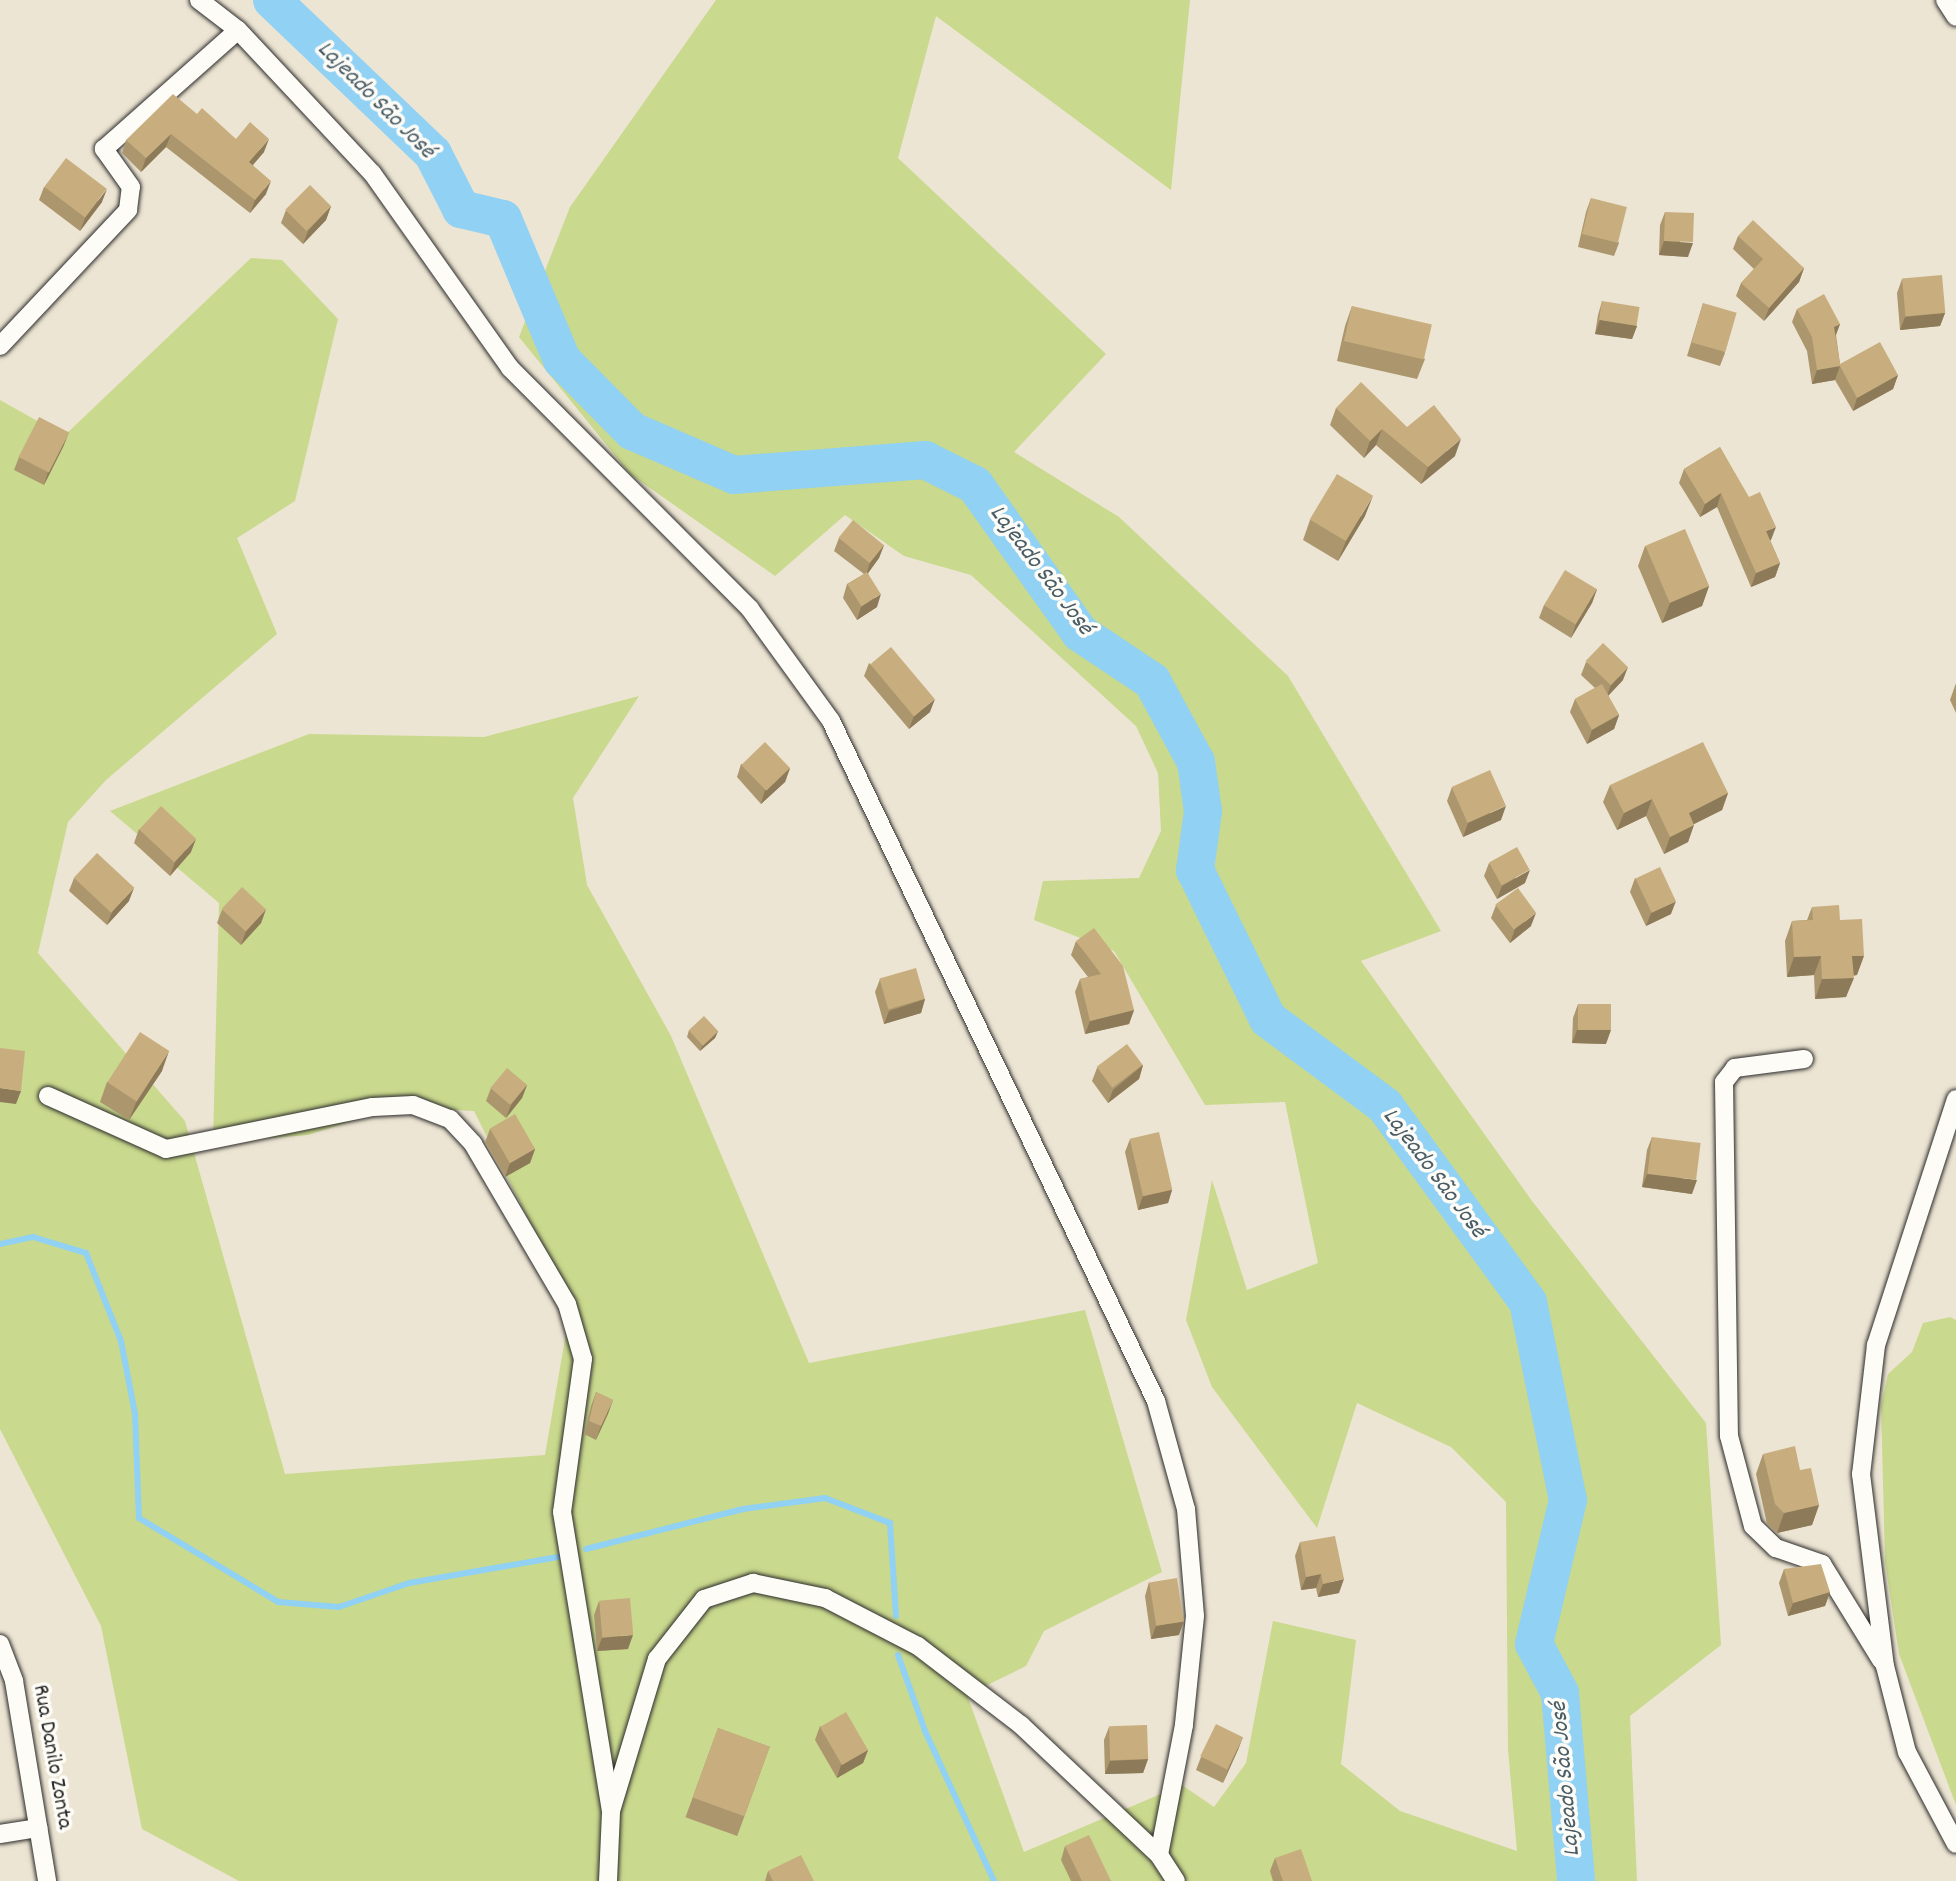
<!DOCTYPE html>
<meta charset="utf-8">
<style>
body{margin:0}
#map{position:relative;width:1956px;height:1881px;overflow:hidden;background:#ede5d3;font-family:Dekko,sans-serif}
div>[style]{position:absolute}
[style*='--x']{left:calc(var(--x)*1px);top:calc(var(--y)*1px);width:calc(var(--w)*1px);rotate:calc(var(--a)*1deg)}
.green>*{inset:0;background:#c9d98d}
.stream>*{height:6px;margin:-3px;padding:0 3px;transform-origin:3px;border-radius:3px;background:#91d1f3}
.river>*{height:38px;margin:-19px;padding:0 19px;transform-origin:19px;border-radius:19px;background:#91d1f3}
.roads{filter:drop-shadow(0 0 2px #2b2b2b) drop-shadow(0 0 2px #2b2b2b)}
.street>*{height:18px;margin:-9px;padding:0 9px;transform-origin:9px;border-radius:9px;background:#fdfcf7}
.wall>*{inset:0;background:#ac966d;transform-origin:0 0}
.shaded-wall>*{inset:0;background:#8c7a59}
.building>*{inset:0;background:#c8ae7f;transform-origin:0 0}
span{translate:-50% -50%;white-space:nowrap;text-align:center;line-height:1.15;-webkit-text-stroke:7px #fdfcf7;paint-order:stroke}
.street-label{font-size:23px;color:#2b2b2b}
.water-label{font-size:24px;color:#4a5d67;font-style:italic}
</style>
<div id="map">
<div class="green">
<div style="clip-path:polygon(716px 0,1190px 0,1171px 190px,936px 16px,898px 158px,1106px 354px,1014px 452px,1119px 517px,1288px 676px,1441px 931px,1361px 961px,1532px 1201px,1706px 1423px,1721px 1645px,1630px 1716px,1637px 1881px,239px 1881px,142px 1829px,101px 1626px,0 1429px,0 400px,64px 436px,251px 258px,282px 260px,338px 319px,295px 501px,237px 538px,277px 634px,106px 780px,68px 822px,38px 953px,185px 1121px,285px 1474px,545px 1455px,571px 1304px,474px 1111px,397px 1107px,308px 1135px,213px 1143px,219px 903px,110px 811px,309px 734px,484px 737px,639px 696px,573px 798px,587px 885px,671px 1036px,809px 1363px,1085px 1310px,1162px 1572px,1044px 1631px,1026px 1666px,967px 1695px,1024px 1852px,1182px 1785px,1214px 1807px,1246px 1763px,1273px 1621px,1356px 1640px,1341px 1764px,1400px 1811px,1517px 1851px,1508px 1749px,1506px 1502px,1451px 1447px,1357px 1403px,1317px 1528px,1212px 1387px,1186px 1320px,1212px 1180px,1247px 1290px,1318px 1263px,1285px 1102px,1205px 1105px,1114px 951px,1034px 920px,1043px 881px,1139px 878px,1161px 831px,1158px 773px,1136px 726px,971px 575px,904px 556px,845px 515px,775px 576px,630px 474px,519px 337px,570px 207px)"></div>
<div style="clip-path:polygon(1950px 1317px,1956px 1320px,1956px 1805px,1899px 1654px,1885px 1562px,1881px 1405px,1888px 1374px,1912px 1352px,1923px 1323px)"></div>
</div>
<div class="stream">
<div style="--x:0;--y:1244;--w:34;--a:-12"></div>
<div style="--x:33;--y:1237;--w:55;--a:16.8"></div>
<div style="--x:86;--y:1253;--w:95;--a:68.3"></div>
<div style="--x:121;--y:1341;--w:74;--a:79.1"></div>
<div style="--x:135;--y:1414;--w:104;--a:87.8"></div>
<div style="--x:139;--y:1518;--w:162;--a:31.1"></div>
<div style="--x:278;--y:1602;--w:61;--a:4.7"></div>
<div style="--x:339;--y:1607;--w:74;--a:-18.9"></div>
<div style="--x:409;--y:1583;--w:157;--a:-9.9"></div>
<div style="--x:586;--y:1549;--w:162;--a:-14.3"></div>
<div style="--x:743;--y:1509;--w:83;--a:-7.6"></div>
<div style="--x:825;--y:1498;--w:70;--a:21"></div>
<div style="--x:890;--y:1523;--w:93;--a:86.3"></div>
<div style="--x:898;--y:1655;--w:81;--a:70.4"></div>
<div style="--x:925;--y:1731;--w:165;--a:65.3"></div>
</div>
<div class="river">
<div style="--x:272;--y:0;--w:223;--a:43.7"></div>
<div style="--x:433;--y:154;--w:62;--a:63"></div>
<div style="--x:461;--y:209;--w:43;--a:13.4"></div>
<div style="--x:503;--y:219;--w:153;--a:67.3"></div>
<div style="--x:562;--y:360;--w:100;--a:45.4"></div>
<div style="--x:632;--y:431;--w:111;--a:23.3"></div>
<div style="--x:734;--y:475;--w:192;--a:-4.5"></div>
<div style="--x:925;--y:460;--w:56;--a:26.6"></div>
<div style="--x:975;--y:485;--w:181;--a:54.6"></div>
<div style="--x:1080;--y:633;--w:87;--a:33.7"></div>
<div style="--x:1152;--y:681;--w:92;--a:61.5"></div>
<div style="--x:1196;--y:762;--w:49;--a:81.9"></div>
<div style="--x:1203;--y:811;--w:60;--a:97.7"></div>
<div style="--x:1195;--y:870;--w:166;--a:63.9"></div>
<div style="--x:1268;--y:1019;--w:146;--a:36.6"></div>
<div style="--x:1385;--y:1106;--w:243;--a:53.9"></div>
<div style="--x:1528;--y:1302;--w:202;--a:78.6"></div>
<div style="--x:1568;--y:1500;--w:148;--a:103.3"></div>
<div style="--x:1534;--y:1644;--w:55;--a:62"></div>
<div style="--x:1560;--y:1693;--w:189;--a:85.1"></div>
</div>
<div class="roads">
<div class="street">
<div style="--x:199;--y:0;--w:49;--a:37.6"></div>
<div style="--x:238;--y:30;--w:196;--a:46.9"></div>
<div style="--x:372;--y:173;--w:239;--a:54.7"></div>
<div style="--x:510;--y:368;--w:340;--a:45.1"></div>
<div style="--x:750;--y:609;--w:138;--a:54.1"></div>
<div style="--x:831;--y:721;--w:754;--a:64.45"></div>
<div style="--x:1156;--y:1401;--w:112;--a:74.5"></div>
<div style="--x:1186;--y:1509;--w:107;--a:85.2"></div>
<div style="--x:1195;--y:1616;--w:110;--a:95.8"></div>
<div style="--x:1184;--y:1725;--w:132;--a:100.9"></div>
<div style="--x:1159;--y:1855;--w:31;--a:57"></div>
<div style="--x:1945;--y:0;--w:20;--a:57"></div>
<div style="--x:0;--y:346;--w:187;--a:-46.7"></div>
<div style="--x:128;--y:210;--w:23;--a:-83"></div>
<div style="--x:131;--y:187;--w:47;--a:-125.4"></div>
<div style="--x:104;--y:149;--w:179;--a:-41.6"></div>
<div style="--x:1804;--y:1059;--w:70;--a:172.6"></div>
<div style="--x:1735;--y:1068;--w:18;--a:128"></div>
<div style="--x:1724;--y:1082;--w:354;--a:89.2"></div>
<div style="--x:1729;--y:1436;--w:93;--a:75.1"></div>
<div style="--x:1753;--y:1526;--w:32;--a:44"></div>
<div style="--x:1776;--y:1548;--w:49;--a:19.2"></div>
<div style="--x:1822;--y:1564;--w:113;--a:58.4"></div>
<div style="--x:48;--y:1096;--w:129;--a:24.2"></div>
<div style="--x:166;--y:1149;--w:211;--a:-11.5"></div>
<div style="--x:373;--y:1107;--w:40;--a:-2.9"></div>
<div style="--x:413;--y:1105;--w:40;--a:21"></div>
<div style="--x:450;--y:1119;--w:34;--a:47"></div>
<div style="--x:473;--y:1144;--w:186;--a:59.6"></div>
<div style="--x:567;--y:1304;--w:57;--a:73.8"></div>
<div style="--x:583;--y:1359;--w:154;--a:97.8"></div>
<div style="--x:562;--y:1512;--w:303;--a:80.7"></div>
<div style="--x:1956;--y:1099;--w:259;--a:108"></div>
<div style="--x:1876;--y:1345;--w:130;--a:96.6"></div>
<div style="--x:1861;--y:1474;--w:193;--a:82.9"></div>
<div style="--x:1885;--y:1666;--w:89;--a:75.7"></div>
<div style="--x:1907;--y:1752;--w:104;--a:62"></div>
<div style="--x:0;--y:1644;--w:40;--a:69"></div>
<div style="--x:14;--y:1681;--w:203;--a:80.6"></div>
<div style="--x:0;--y:1834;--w:39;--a:-9"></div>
<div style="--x:608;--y:1881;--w:70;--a:-87.5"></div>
<div style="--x:611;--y:1811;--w:159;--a:-73.2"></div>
<div style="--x:657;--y:1659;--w:76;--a:-51.9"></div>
<div style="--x:704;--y:1599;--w:52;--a:-18.1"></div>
<div style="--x:753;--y:1583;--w:74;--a:11.8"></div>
<div style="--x:825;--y:1598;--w:105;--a:27.3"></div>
<div style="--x:918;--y:1646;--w:130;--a:37.5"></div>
<div style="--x:1021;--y:1725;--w:190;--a:43.3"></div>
</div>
</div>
<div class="wall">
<div style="clip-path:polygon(197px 114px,236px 139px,264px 152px,253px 165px,266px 194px,250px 213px,166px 147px,141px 172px,122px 153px,126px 140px)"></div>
<div style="clip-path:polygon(44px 187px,102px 202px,80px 231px,39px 200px)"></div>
<div style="clip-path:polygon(1591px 198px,1619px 243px,1614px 256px,1578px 247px,1586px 212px)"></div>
<div style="clip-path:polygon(331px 206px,326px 220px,303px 244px,281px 223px,286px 210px)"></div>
<div style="clip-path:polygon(1665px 212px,1688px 257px,1659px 255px,1660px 225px)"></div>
<div style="clip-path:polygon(1738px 236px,1804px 268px,1799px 282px,1764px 321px,1736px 296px,1741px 283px,1754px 269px,1733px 249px)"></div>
<div style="clip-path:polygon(1902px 279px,1945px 313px,1940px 326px,1900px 330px,1897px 293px)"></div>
<div style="clip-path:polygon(1602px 301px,1637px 326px,1632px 339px,1595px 334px,1598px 315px)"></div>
<div style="clip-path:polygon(1703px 303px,1725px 353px,1720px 366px,1687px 356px)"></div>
<div style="clip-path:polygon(1352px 306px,1425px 359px,1417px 379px,1337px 361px,1345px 326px)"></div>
<div style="clip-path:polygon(1797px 309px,1840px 324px,1836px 335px,1840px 364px,1898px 375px,1893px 389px,1853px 411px,1835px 380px,1812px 384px,1807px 351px,1792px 322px)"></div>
<div style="clip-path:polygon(1336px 408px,1407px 427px,1455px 456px,1421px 484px,1376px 445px,1364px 458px,1330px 425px)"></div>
<div style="clip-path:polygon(64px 445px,44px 485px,14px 470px,19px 457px)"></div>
<div style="clip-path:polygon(1720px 447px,1771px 540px,1770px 540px,1780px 563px,1775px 577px,1751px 587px,1717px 507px,1700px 517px,1679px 483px,1684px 469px)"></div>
<div style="clip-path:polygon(1365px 516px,1338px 561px,1303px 540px,1310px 520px)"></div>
<div style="clip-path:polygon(839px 538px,884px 545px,879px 558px,868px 573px,877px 607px,857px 620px,843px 598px,847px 584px,864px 574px,834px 551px)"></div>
<div style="clip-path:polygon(1645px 546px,1709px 586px,1702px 606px,1662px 623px,1638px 566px)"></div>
<div style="clip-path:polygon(1597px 589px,1592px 603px,1571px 638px,1539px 618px,1544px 605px)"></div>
<div style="clip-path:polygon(1586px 662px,1623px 680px,1608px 696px,1619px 715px,1614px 729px,1587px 744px,1570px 712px,1575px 699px,1595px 688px,1581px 675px)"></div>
<div style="clip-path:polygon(869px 663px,930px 712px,909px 729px,864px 676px)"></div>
<div style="clip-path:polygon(1956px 683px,1956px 713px,1950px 700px)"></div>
<div style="clip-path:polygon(741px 764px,790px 768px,785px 782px,761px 804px,737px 777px)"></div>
<div style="clip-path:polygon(1610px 785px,1728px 793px,1722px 810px,1694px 824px,1688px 842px,1664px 854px,1646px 816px,1617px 830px,1603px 802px)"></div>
<div style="clip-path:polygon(1452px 787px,1501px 820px,1463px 837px,1447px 801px)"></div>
<div style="clip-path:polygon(139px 829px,191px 852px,170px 876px,134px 843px)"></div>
<div style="clip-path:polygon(1489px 863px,1525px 883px,1497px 899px,1484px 876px)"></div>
<div style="clip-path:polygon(74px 878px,129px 901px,107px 925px,69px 891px)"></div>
<div style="clip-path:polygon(1635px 878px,1671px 914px,1646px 926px,1630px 892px)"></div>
<div style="clip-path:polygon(1496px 905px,1531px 926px,1510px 943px,1491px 918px)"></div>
<div style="clip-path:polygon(1812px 907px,1840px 920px,1857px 975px,1853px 976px,1846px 997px,1815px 999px,1814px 975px,1787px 977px,1785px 941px,1792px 921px,1807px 920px)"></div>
<div style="clip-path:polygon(266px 909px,261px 923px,241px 945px,217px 923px,222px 910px)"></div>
<div style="clip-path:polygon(1076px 941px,1134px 1010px,1129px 1024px,1085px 1034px,1075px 992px,1080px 979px,1088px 977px,1071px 955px)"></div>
<div style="clip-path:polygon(880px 979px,925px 999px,921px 1013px,884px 1024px,875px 992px)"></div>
<div style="clip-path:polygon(1578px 1004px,1606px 1044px,1572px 1043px,1573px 1018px)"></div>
<div style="clip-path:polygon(689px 1030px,718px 1031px,715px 1038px,700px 1051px,687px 1037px)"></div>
<div style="clip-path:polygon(1143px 1065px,1139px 1079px,1108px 1103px,1092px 1081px,1097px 1068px)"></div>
<div style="clip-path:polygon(162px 1071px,129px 1120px,100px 1102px,107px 1082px)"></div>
<div style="clip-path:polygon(527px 1085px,522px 1098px,506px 1118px,486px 1101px,491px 1088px)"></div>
<div style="clip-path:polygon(490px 1129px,535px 1149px,530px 1163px,505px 1177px,485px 1142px)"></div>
<div style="clip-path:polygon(1652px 1137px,1692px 1194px,1642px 1187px,1647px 1150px)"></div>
<div style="clip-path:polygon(1130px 1139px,1172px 1190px,1168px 1203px,1138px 1210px,1125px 1152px)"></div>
<div style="clip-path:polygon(596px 1392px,613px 1400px,596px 1440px,584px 1434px,591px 1406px)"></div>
<div style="clip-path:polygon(1763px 1454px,1800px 1470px,1819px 1505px,1812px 1525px,1777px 1533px,1767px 1524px,1756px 1474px)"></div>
<div style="clip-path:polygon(1300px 1542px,1339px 1593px,1318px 1597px,1316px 1588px,1301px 1590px,1295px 1556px)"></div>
<div style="clip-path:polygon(1784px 1569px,1830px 1592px,1825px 1606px,1788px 1616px,1779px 1583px)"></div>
<div style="clip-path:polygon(1149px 1582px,1179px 1635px,1151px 1639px,1145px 1596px)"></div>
<div style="clip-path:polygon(599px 1601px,628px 1649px,597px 1651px,594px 1615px)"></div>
<div style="clip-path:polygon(820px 1726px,868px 1750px,863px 1763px,837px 1778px,815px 1740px)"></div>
<div style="clip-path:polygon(1109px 1727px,1148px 1759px,1143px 1773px,1105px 1774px,1104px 1740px)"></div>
<div style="left:718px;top:1728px;width:55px;height:95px;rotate:20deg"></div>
<div style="clip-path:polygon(1243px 1737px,1223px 1783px,1196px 1770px,1201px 1757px)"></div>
<div style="clip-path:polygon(1065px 1846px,1111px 1881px,1071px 1881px,1061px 1860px)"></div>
<div style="clip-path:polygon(1275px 1858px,1312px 1881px,1273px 1881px,1270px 1871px)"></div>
<div style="clip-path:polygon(768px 1871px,814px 1881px,765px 1881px)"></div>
</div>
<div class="shaded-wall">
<div style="clip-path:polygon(171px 134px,166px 147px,141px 172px,146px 158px)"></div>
<div style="clip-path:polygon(269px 139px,264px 152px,244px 175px,249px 162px)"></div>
<div style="clip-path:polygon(271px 181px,266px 194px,250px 213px,255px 200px)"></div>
<div style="clip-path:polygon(107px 189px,102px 202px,80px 231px,85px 218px)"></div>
<div style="clip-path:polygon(331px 206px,326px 220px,303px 244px,308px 231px)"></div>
<div style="clip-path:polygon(1664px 241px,1693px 243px,1688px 257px,1659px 255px)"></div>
<div style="clip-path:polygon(1804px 268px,1799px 282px,1764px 321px,1769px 308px)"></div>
<div style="clip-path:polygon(1945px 313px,1940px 326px,1900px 330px,1905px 317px)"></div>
<div style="clip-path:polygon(1600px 320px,1637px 326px,1632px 339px,1595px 334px)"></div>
<div style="clip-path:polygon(1840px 324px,1835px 337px,1834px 327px)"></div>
<div style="clip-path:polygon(1840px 366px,1835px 380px,1812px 384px,1817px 370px)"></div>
<div style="clip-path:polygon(1898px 375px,1893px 389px,1853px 411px,1857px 398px)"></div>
<div style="clip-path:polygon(1382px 429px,1376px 445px,1364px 458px,1370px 441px)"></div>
<div style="clip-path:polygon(69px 432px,64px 445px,44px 485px,48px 472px)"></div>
<div style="clip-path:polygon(1461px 439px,1455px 456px,1421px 484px,1428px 467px)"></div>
<div style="clip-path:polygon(1721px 493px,1717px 507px,1700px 517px,1705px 504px)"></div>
<div style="clip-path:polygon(1373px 496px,1365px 516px,1338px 561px,1346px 541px)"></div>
<div style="clip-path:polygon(1776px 527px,1771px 540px,1762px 544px,1766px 531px)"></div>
<div style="clip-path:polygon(884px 545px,879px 558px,866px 576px,870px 562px)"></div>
<div style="clip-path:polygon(1780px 563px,1775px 577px,1751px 587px,1756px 573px)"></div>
<div style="clip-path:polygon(1709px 586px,1702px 606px,1662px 623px,1670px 603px)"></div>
<div style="clip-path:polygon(1597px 589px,1592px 603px,1571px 638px,1576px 624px)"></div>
<div style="clip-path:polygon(881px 594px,877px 607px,857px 620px,861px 607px)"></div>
<div style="clip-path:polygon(1628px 667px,1623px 680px,1606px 698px,1611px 685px)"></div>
<div style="clip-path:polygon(935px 699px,930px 712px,909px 729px,914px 716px)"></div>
<div style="clip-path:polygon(1619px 715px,1614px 729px,1587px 744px,1592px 730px)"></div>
<div style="clip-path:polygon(790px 768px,785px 782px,761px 804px,765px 790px)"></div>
<div style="clip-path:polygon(1728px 793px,1722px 810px,1682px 830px,1689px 813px)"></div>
<div style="clip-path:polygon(1652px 799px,1646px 816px,1617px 830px,1624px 813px)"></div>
<div style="clip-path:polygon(1506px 806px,1501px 820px,1463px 837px,1468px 823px)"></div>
<div style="clip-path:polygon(1694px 825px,1688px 842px,1664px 854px,1670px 837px)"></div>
<div style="clip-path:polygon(196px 839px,191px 852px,170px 876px,175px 862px)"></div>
<div style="clip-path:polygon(1530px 870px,1525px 883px,1497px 899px,1502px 886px)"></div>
<div style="clip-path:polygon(134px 888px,129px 901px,107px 925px,112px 912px)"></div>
<div style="clip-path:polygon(1676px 901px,1671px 914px,1646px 926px,1651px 913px)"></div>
<div style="clip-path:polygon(266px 909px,261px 923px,241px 945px,246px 931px)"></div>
<div style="clip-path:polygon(1536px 913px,1531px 926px,1510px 943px,1515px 929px)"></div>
<div style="clip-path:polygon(1821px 956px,1814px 975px,1787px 977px,1794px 957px)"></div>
<div style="clip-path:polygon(1852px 956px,1864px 956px,1857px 975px,1845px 976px)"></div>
<div style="clip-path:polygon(1854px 978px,1846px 997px,1815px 999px,1822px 979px)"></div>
<div style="clip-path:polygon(925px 999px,921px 1013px,884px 1024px,889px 1011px)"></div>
<div style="clip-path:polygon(1134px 1010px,1129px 1024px,1085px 1034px,1090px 1021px)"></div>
<div style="clip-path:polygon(1577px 1030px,1611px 1030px,1606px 1044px,1572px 1043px)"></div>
<div style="clip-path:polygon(718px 1031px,715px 1038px,700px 1051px,703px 1045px)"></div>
<div style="clip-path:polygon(169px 1051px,162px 1071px,129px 1120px,137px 1100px)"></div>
<div style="clip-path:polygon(1143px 1065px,1139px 1079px,1108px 1103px,1113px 1090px)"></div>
<div style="clip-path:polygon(527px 1085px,522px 1098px,506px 1118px,511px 1105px)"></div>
<div style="clip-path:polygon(0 1088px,21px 1091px,16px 1104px,0 1102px)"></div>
<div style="clip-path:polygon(535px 1149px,530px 1163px,505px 1177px,510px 1163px)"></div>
<div style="clip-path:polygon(1647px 1174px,1697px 1180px,1692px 1194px,1642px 1187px)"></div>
<div style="clip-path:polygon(1172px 1190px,1168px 1203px,1138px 1210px,1143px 1196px)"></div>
<div style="clip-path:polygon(613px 1400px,608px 1414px,596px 1440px,601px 1426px)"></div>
<div style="clip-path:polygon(1819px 1505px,1812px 1525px,1777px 1533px,1784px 1513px)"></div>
<div style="clip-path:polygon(1321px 1574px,1316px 1588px,1301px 1590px,1306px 1577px)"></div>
<div style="clip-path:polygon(1344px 1579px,1339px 1593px,1318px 1597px,1323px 1584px)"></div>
<div style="clip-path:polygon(1830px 1592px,1825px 1606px,1788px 1616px,1793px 1603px)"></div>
<div style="clip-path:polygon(1184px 1621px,1179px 1635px,1151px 1639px,1156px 1626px)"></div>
<div style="clip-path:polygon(633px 1635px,628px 1649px,597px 1651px,602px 1638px)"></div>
<div style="clip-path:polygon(1243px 1737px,1238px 1750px,1223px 1783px,1228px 1770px)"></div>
<div style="clip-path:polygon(868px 1750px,863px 1763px,837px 1778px,841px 1765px)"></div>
<div style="clip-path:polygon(1148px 1759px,1143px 1773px,1105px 1774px,1110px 1761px)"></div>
</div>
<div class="building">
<div style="clip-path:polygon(173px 94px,197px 114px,202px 108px,236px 139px,250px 122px,269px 139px,249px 162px,271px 181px,255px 200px,171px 134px,146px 158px,126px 140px)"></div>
<div style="left:66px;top:158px;width:51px;height:36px;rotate:37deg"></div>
<div style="left:310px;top:185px;width:30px;height:35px;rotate:45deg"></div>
<div style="left:1591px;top:198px;width:37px;height:37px;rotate:14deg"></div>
<div style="left:1665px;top:212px;width:29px;height:29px;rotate:2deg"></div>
<div style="clip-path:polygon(1753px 220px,1804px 268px,1769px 308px,1741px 283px,1763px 259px,1738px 236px)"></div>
<div style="left:1942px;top:275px;width:38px;height:40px;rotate:85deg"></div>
<div style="clip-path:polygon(1824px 294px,1840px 324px,1834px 327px,1840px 364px,1880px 342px,1898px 375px,1857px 398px,1840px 366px,1817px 370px,1812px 337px,1797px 309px)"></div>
<div style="left:1602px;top:301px;width:38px;height:19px;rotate:9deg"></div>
<div style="left:1703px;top:303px;width:35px;height:41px;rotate:16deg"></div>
<div style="left:1352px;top:306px;width:82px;height:36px;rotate:13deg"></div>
<div style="clip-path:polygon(1361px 382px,1407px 427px,1434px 405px,1461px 439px,1428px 467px,1382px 429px,1370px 441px,1336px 408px)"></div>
<div style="left:39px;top:417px;width:34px;height:45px;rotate:27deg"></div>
<div style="clip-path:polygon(1720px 447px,1749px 497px,1760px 492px,1776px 527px,1766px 531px,1780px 563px,1756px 573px,1721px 493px,1705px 504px,1684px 469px)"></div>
<div style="left:1337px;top:474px;width:42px;height:53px;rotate:31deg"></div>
<div style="left:853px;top:520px;width:40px;height:23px;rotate:39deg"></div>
<div style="left:1685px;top:529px;width:62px;height:43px;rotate:67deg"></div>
<div style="left:1565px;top:570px;width:37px;height:41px;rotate:31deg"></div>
<div style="left:867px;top:572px;width:26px;height:23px;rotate:58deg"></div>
<div style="left:1603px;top:643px;width:35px;height:25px;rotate:44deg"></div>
<div style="left:891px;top:647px;width:68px;height:27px;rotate:50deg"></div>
<div style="left:1602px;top:684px;width:35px;height:31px;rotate:61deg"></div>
<div style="left:765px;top:742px;width:36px;height:33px;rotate:46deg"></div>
<div style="clip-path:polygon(1703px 742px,1728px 793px,1689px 813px,1694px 825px,1670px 837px,1652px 799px,1624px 813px,1610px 785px)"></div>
<div style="left:1490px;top:770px;width:39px;height:42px;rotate:66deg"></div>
<div style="left:161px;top:806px;width:48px;height:32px;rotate:43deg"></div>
<div style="left:1517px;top:847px;width:26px;height:32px;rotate:61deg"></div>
<div style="left:97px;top:853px;width:51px;height:34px;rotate:43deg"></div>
<div style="left:1660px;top:867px;width:38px;height:27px;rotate:65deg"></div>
<div style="left:242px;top:887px;width:33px;height:30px;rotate:43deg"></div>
<div style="left:1518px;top:888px;width:31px;height:28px;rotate:54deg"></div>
<div style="clip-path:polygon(1839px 905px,1840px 920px,1862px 919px,1864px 956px,1852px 956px,1854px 978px,1822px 979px,1821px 956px,1794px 957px,1792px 921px,1813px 920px,1812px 907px)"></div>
<div style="clip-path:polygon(1094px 928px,1123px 966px,1134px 1010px,1090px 1021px,1080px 979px,1101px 974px,1076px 941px)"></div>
<div style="left:916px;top:968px;width:32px;height:38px;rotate:74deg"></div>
<div style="left:1578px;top:1004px;width:33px;height:26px"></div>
<div style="left:704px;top:1016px;width:21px;height:21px;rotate:47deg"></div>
<div style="left:140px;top:1032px;width:35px;height:60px;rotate:33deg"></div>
<div style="left:1127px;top:1044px;width:26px;height:38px;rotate:53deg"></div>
<div style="clip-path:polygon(0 1048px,25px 1051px,21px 1091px,0 1088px)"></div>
<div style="left:507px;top:1068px;width:26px;height:26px;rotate:40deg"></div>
<div style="left:515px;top:1114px;width:40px;height:29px;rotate:60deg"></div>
<div style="left:1159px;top:1132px;width:59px;height:30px;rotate:77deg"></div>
<div style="left:1652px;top:1137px;width:49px;height:37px;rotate:7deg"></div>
<div style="clip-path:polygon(596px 1392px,613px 1400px,601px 1426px,589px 1421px)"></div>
<div style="clip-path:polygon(1795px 1446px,1800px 1470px,1811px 1468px,1819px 1505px,1784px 1513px,1775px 1504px,1763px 1454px)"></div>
<div style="clip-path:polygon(1335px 1536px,1344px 1579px,1323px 1584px,1321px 1574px,1306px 1577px,1300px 1542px)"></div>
<div style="clip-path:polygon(1821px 1564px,1830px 1592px,1793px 1603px,1784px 1569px)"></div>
<div style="left:1177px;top:1578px;width:44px;height:28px;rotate:81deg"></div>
<div style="left:630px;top:1598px;width:37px;height:31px;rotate:85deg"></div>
<div style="left:846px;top:1712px;width:44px;height:30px;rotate:60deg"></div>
<div style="left:1216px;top:1724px;width:30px;height:36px;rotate:26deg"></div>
<div style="left:1147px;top:1725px;width:34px;height:38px;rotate:88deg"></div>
<div style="left:718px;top:1728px;width:55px;height:74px;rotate:20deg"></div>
<div style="clip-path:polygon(1089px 1835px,1111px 1881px,1082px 1881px,1065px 1846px)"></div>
<div style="clip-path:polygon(1301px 1849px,1312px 1881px,1283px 1881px,1275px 1858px)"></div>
<div style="clip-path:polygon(801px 1855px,814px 1881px,773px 1881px,768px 1871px)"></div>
</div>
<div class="street-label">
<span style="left:51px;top:1757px;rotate:80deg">Rua Danilo Zonta</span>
</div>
<div class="water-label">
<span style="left:375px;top:101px;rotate:45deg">Lajeado São José</span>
<span style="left:1040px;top:571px;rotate:53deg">Lajeado São José</span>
<span style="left:1433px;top:1174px;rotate:53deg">Lajeado São José</span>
<span style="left:1567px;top:1779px;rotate:-95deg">Lajeado São José</span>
</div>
</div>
